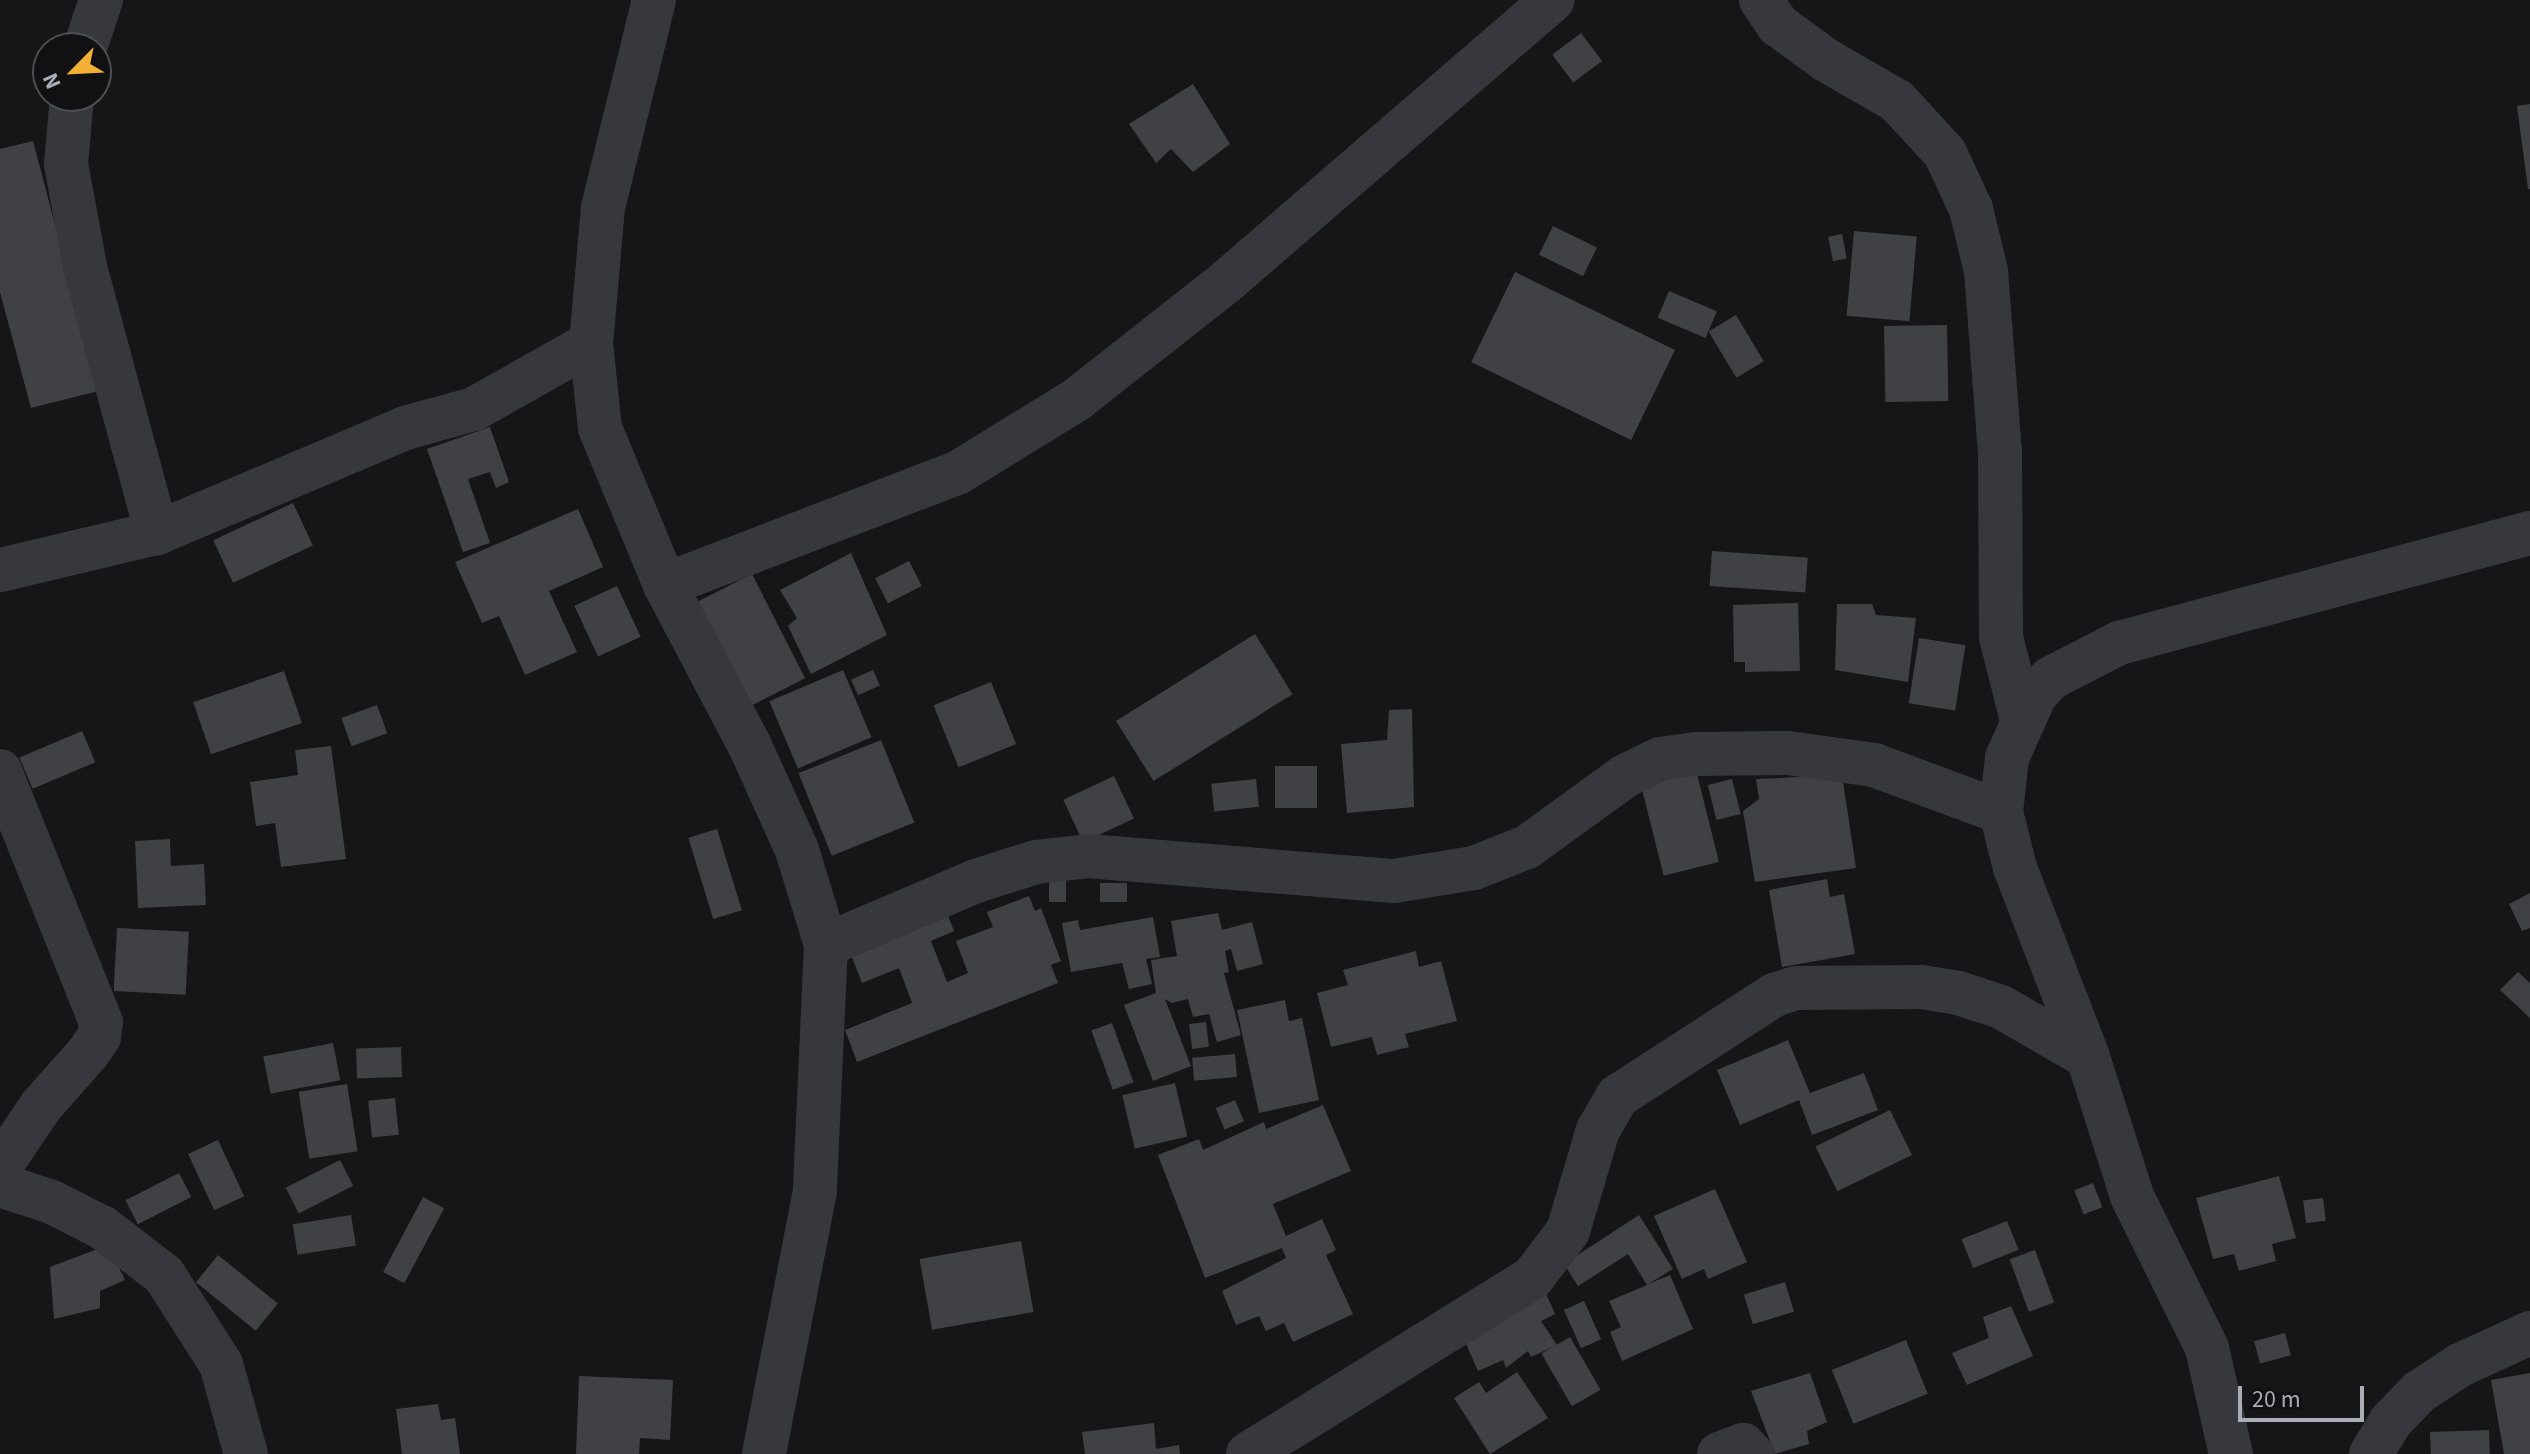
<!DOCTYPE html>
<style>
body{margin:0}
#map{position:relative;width:2530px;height:1454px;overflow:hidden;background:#161618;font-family:"Source Sans 3",sans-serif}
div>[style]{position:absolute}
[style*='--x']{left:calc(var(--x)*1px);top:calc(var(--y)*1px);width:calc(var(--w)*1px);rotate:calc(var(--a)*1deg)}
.building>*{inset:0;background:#404145;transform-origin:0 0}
.street>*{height:44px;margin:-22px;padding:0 22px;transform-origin:22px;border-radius:22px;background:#37383d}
span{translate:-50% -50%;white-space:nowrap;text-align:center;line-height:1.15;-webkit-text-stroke:8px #111113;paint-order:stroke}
.north{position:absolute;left:32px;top:32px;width:80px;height:80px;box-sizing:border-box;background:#111113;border:2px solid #4d4f55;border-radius:50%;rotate:246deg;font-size:22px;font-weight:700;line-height:32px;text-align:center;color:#a8adb8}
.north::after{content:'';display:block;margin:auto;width:28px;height:36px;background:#f2b134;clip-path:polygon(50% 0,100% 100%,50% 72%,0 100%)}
.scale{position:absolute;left:2238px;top:1386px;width:126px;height:36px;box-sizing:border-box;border:4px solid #a8adb8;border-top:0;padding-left:10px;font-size:24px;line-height:28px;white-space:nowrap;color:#a8adb8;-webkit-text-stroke:6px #111113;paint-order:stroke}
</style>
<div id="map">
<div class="building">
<div style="left:1581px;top:33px;width:35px;height:36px;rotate:53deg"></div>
<div style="clip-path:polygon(1193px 84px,1230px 144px,1193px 172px,1171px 149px,1156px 163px,1129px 124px)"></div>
<div style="clip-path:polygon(2530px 104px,2530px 189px,2528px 189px,2517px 106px)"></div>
<div style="clip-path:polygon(33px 141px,99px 391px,31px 408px,0 292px,0 149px)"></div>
<div style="left:1553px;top:226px;width:49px;height:32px;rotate:26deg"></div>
<div style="left:1854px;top:231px;width:63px;height:85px;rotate:5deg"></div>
<div style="left:1842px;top:234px;width:25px;height:14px;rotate:79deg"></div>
<div style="left:1515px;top:272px;width:178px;height:100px;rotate:26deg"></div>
<div style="left:1669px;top:291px;width:52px;height:29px;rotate:23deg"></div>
<div style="left:1736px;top:315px;width:54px;height:32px;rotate:59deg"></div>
<div style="left:1947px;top:325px;width:76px;height:63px;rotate:89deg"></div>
<div style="clip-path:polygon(490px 427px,509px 482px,496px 488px,490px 472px,468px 479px,490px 543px,463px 552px,427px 449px)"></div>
<div style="left:293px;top:503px;width:47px;height:88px;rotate:65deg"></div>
<div style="clip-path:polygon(578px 509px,603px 567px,549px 591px,577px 652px,525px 675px,499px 616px,482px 623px,455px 562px)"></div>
<div style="left:1712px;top:551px;width:96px;height:35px;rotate:4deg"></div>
<div style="clip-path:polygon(851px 553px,887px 635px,811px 674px,788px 626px,797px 618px,780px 590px)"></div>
<div style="left:909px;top:561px;width:28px;height:38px;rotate:63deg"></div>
<div style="left:752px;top:574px;width:117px;height:68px;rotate:63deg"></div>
<div style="left:617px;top:586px;width:56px;height:47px;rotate:65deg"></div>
<div style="clip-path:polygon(1798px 603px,1800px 671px,1745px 672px,1745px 662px,1734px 662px,1733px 605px)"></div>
<div style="clip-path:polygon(1837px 604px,1872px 604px,1876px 615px,1916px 618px,1908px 682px,1835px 670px)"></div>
<div style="left:1255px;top:634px;width:71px;height:164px;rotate:58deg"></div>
<div style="left:1919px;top:638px;width:47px;height:66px;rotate:9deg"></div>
<div style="left:843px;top:670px;width:73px;height:80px;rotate:67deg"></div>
<div style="left:873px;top:670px;width:17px;height:24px;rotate:66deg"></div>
<div style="left:284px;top:671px;width:55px;height:96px;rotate:71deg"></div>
<div style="left:991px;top:682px;width:67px;height:62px;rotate:68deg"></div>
<div style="left:377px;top:705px;width:30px;height:38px;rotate:70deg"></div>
<div style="clip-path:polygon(1412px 709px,1414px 807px,1347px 813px,1341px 744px,1387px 740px,1389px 710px)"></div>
<div style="left:82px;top:731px;width:34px;height:68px;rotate:67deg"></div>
<div style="left:881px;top:740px;width:89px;height:89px;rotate:68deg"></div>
<div style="clip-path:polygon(331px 746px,346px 859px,281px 867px,275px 823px,256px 826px,250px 782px,298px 775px,295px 750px)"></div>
<div style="left:1694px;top:762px;width:103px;height:57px;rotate:76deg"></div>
<div style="left:1275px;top:766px;width:42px;height:42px"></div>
<div style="clip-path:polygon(1842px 775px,1856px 868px,1755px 882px,1743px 811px,1759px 799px,1756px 779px)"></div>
<div style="left:1114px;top:776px;width:47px;height:56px;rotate:65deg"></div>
<div style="left:1256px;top:779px;width:28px;height:45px;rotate:84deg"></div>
<div style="left:1732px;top:779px;width:36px;height:25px;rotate:76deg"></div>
<div style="left:717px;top:829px;width:85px;height:30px;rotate:73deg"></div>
<div style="clip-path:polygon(170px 839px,171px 866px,204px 864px,206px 905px,138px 908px,135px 841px)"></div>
<div style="left:1049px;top:875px;width:17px;height:27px"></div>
<div style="clip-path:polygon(1827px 879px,1830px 897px,1844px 894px,1855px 954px,1782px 967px,1769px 890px)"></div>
<div style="left:1100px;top:883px;width:27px;height:19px"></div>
<div style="clip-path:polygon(2530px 893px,2530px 928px,2522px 931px,2509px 904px)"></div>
<div style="clip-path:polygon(1029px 896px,1035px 911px,1041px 908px,1061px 961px,1051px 965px,1058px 983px,857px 1062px,845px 1030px,912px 1003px,899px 968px,862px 983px,845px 939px,942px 901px,954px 931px,931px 941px,947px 982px,968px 973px,956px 941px,993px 927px,987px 912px)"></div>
<div style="clip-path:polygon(1218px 913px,1222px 930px,1252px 922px,1263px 964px,1237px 971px,1231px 949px,1225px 951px,1229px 972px,1224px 973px,1241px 1035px,1217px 1042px,1209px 1014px,1193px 1017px,1188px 999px,1172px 1003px,1165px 999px,1191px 1066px,1153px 1081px,1124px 1005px,1156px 993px,1151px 960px,1177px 956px,1171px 921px)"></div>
<div style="clip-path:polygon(1153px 917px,1160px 957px,1146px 959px,1152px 984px,1129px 989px,1122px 963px,1071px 972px,1062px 923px,1078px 920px,1080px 930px)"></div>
<div style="left:117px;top:928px;width:72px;height:63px;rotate:3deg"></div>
<div style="clip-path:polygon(1416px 951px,1419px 967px,1441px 961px,1457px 1021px,1405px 1034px,1409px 1047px,1377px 1055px,1372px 1037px,1331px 1047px,1317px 993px,1348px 985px,1343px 970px)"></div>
<div style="clip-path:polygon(2518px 972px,2530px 983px,2530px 1018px,2500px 990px)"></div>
<div style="clip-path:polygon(1285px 1000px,1289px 1021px,1302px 1018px,1319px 1100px,1259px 1113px,1237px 1010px)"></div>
<div style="left:1206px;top:1022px;width:25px;height:17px;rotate:83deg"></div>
<div style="left:1112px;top:1023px;width:63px;height:22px;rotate:70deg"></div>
<div style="clip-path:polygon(1788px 1040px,1810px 1093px,1864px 1073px,1878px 1110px,1812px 1135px,1799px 1100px,1740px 1125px,1717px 1070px)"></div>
<div style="left:333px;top:1043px;width:38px;height:71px;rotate:79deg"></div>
<div style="left:401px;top:1047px;width:30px;height:45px;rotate:88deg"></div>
<div style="left:1235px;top:1054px;width:23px;height:43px;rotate:85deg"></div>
<div style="left:1175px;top:1083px;width:55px;height:54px;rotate:77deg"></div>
<div style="left:347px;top:1084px;width:68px;height:49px;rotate:81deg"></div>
<div style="left:395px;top:1098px;width:37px;height:27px;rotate:84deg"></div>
<div style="left:1235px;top:1100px;width:23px;height:21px;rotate:67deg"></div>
<div style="clip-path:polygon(1323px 1105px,1351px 1171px,1273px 1204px,1286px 1236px,1322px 1219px,1336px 1250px,1326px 1255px,1353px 1314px,1293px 1342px,1284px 1323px,1266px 1331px,1259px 1316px,1236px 1325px,1222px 1291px,1286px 1258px,1282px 1248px,1205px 1278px,1158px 1155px,1199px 1139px,1203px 1150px,1264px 1122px,1266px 1129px)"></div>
<div style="left:1890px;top:1110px;width:50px;height:83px;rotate:64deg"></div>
<div style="left:218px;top:1140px;width:62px;height:33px;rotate:65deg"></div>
<div style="left:340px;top:1160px;width:29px;height:61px;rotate:63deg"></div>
<div style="left:179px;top:1173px;width:27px;height:60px;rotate:63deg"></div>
<div style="clip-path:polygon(2279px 1176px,2296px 1238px,2272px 1244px,2276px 1261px,2239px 1271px,2234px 1254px,2213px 1259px,2196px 1198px)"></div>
<div style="left:2093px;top:1183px;width:26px;height:20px;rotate:69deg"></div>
<div style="clip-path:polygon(1715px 1189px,1747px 1262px,1708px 1279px,1704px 1269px,1682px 1279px,1654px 1216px)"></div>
<div style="left:423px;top:1197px;width:24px;height:85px;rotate:28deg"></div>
<div style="left:2323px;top:1198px;width:23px;height:20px;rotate:83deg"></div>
<div style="left:351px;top:1215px;width:31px;height:59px;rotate:81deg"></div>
<div style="clip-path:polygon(1639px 1215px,1673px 1269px,1648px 1284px,1670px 1275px,1693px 1329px,1622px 1361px,1610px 1332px,1621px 1327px,1609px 1301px,1647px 1285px,1628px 1254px,1578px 1286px,1564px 1264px)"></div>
<div style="left:2007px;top:1221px;width:31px;height:49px;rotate:68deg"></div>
<div style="left:1021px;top:1241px;width:72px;height:103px;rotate:80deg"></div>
<div style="clip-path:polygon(108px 1245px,125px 1280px,100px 1291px,100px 1308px,54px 1319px,50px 1267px)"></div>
<div style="left:2035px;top:1250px;width:56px;height:27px;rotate:70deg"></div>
<div style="left:218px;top:1255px;width:77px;height:35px;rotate:39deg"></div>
<div style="left:1785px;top:1282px;width:31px;height:43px;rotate:73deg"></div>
<div style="clip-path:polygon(1544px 1289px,1555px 1314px,1541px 1321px,1557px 1345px,1531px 1357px,1528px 1351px,1506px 1368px,1503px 1360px,1478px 1371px,1463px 1337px)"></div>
<div style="left:1584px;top:1301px;width:42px;height:22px;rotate:66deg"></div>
<div style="clip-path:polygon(2011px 1306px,2033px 1356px,1967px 1385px,1952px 1353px,1989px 1338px,1983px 1317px)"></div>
<div style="left:2285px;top:1333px;width:23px;height:32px;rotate:75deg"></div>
<div style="left:1570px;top:1337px;width:61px;height:33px;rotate:60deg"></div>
<div style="left:1906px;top:1340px;width:58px;height:80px;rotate:68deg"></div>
<div style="clip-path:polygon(1517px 1372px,1548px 1418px,1490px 1454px,1454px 1398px,1479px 1382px,1486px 1393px)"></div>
<div style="clip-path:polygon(1810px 1373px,1827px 1422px,1807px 1431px,1809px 1444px,1775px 1454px,1751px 1391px)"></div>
<div style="clip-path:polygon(2530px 1373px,2530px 1454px,2504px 1454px,2491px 1380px)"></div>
<div style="clip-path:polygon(579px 1376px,673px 1380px,670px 1440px,640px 1438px,639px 1454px,576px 1454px)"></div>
<div style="clip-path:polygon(438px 1404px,441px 1420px,455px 1418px,460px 1454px,402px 1454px,396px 1409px)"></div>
<div style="clip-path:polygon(1154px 1423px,1156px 1449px,1179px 1445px,1180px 1454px,1085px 1454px,1082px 1432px)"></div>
<div style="left:2489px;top:1430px;width:24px;height:59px;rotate:88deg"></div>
</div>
<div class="street">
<div style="--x:654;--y:0;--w:213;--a:103.8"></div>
<div style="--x:603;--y:207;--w:137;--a:95"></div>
<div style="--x:591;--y:343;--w:85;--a:84"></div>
<div style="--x:600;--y:428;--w:170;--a:67.5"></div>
<div style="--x:665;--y:585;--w:182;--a:62.2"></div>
<div style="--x:750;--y:746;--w:114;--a:65.7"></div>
<div style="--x:797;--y:850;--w:99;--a:73"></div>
<div style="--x:826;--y:945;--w:246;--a:92.6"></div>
<div style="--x:815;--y:1191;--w:268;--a:101"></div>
<div style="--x:1761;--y:0;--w:30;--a:56"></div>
<div style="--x:1778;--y:25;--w:59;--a:36.1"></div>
<div style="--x:1826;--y:60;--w:82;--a:30"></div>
<div style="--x:1897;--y:101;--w:71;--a:47.3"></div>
<div style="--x:1945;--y:153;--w:62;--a:65.1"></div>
<div style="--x:1971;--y:209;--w:64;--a:76.4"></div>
<div style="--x:1986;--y:271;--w:181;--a:85.6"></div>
<div style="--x:2000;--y:451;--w:186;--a:89.7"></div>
<div style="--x:2001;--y:637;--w:86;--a:75.8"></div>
<div style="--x:85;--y:48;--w:51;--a:-71.6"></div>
<div style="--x:72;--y:96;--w:68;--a:95"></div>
<div style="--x:66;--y:164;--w:105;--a:79.5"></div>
<div style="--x:85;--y:267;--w:276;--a:74.9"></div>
<div style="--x:0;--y:570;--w:161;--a:-13.3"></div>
<div style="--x:157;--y:533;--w:269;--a:-22.9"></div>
<div style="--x:405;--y:428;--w:72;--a:-15.4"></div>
<div style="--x:474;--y:409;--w:134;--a:-29.4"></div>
<div style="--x:665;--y:585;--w:315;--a:-21"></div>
<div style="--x:959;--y:472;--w:137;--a:-31.6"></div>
<div style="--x:1076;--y:400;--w:192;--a:-38.2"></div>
<div style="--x:1227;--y:281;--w:430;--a:-40.8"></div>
<div style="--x:0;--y:771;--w:271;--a:68.1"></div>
<div style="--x:101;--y:1022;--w:15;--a:98"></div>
<div style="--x:99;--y:1037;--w:19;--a:125"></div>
<div style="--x:88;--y:1053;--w:71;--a:131.6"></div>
<div style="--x:41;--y:1106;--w:73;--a:123.9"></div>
<div style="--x:826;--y:945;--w:163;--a:-23.1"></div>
<div style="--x:976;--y:881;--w:63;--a:-17.6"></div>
<div style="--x:1036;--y:862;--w:52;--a:-6.6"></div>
<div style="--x:1088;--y:856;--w:307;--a:4.7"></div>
<div style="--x:1394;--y:881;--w:81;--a:-9.2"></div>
<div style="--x:1474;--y:868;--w:57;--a:-21.6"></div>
<div style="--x:1527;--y:847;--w:121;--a:-35.9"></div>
<div style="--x:1625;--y:776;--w:39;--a:-26"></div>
<div style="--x:1660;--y:759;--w:36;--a:-8"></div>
<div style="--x:1696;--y:754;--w:92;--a:-0.6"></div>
<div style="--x:1788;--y:753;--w:87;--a:7.9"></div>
<div style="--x:1874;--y:765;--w:135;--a:20.3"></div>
<div style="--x:0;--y:1185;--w:55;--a:18.1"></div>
<div style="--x:52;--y:1202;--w:57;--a:27"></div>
<div style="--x:103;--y:1228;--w:77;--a:37.6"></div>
<div style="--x:164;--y:1275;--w:106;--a:57.4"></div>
<div style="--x:221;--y:1364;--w:93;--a:74.5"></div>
<div style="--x:1248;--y:1454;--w:335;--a:-31.8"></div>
<div style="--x:1533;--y:1277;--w:58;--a:-52.7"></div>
<div style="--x:1568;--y:1231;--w:105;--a:-73.5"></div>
<div style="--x:1598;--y:1130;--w:39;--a:-60"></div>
<div style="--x:1618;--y:1096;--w:186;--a:-32.9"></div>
<div style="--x:1774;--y:995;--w:23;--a:-18"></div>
<div style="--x:1796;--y:988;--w:125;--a:-0.5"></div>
<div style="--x:1921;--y:987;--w:37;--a:9"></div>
<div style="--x:1958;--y:993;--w:45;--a:18"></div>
<div style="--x:2001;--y:1007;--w:100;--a:29.9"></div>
<div style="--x:1719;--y:1454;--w:26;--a:-21"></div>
<div style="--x:1743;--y:1445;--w:13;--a:45"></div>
<div style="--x:2231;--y:1454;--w:109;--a:-102.8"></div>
<div style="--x:2207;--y:1348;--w:169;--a:-116.3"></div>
<div style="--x:2132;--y:1196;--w:146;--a:-107.6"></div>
<div style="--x:2088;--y:1057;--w:203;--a:-111.1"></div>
<div style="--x:2015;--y:868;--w:58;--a:-104"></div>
<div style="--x:2001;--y:812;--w:54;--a:-83.7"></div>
<div style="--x:2007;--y:758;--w:69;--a:-66"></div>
<div style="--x:2035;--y:695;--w:23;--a:-47"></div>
<div style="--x:2051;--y:678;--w:76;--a:-27.2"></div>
<div style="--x:2119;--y:643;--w:425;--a:-15"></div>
<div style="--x:2371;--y:1454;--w:37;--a:-59"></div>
<div style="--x:2390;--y:1422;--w:42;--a:-46"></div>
<div style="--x:2419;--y:1392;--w:49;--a:-33.4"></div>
<div style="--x:2460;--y:1365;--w:77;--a:-24.6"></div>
</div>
<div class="north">N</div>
<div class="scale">20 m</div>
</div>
